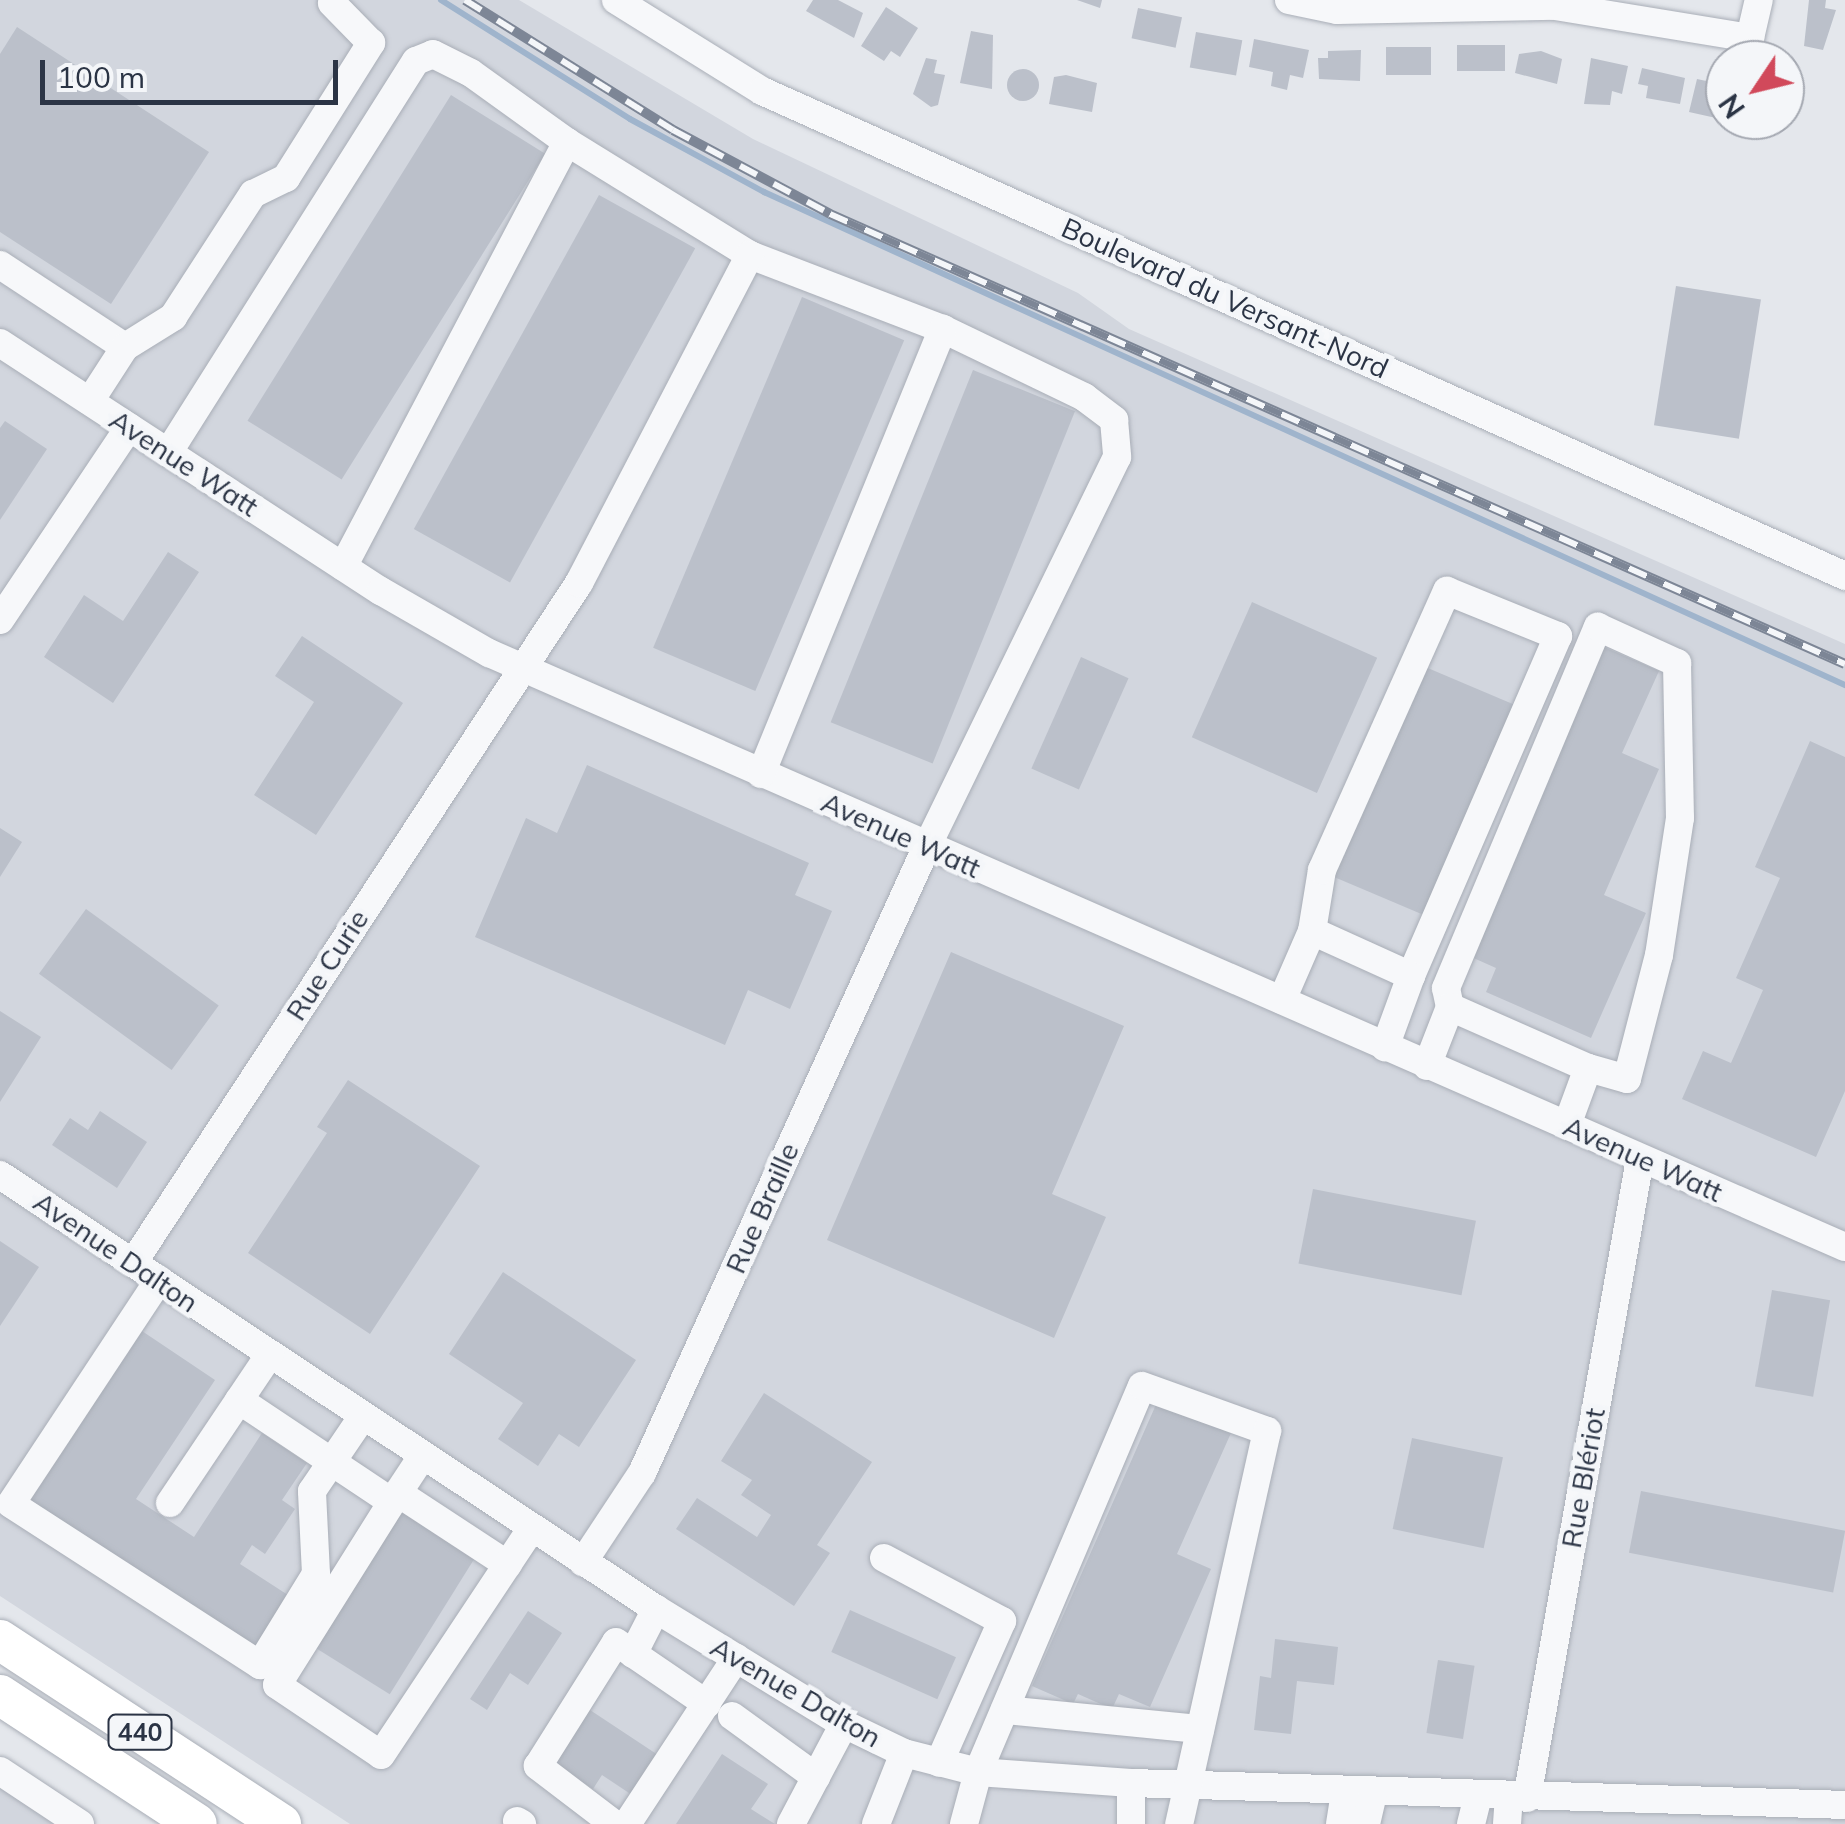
<!DOCTYPE html>
<meta charset="utf-8">
<style>
body{margin:0}
#map{position:relative;width:1845px;height:1824px;overflow:hidden;background:#e4e7ec;font-family:Mulish,sans-serif}
div>[style]{position:absolute}
[style*='--x']{left:calc(var(--x)*1px);top:calc(var(--y)*1px);width:calc(var(--w)*1px);rotate:calc(var(--a)*1deg)}
.built>*{inset:0;background:#d2d6de}
.stream>*{height:6px;margin:-3px;padding:0 3px;transform-origin:3px;border-radius:3px;background:#9fb4cc}
.building>*{inset:0;background:#bbc0ca;transform-origin:0 0}
.round{border-radius:50%}
.roads{filter:drop-shadow(0 0 2px #a9aeb7) drop-shadow(0 0 2px #a9aeb7)}
.minor>*{height:28px;margin:-14px;padding:0 14px;transform-origin:14px;border-radius:14px;background:#f7f8fa}
.highway>*{height:40px;margin:-20px;padding:0 20px;transform-origin:20px;border-radius:20px;background:#fff}
.rail>*{height:10px;margin-top:-5px;transform-origin:0;background:repeating-linear-gradient(90deg,#f4f6f9 0 19px,#7d8696 0 38px);box-sizing:border-box;border-block:2px solid #7d8696}
span{translate:-50% -50%;white-space:nowrap;text-align:center;line-height:1.15;-webkit-text-stroke:9px #f4f6f9;paint-order:stroke}
.shield-label span{padding:2px 8px;background:#f4f6f9;border:2px solid;border-radius:8px;-webkit-text-stroke-width:0}
.shield-label{font-size:25px;color:#2b3445;font-weight:700}
.street-label{font-size:28px;color:#2b3445}
.north{position:absolute;left:1705px;top:40px;width:100px;height:100px;box-sizing:border-box;background:#f4f6f9;border:2px solid #a4a8b1;border-radius:50%;rotate:235deg;font-size:28px;font-weight:700;line-height:40px;text-align:center;color:#2b3445}
.north::after{content:'';display:block;margin:auto;width:35px;height:45px;background:#d1495b;clip-path:polygon(50% 0,100% 100%,50% 72%,0 100%)}
.scale{position:absolute;left:40px;top:60px;width:298px;height:45px;box-sizing:border-box;border:5px solid #2b3445;border-top:0;padding-left:12px;font-size:30px;line-height:35px;white-space:nowrap;color:#2b3445;-webkit-text-stroke:8px #f4f6f9;paint-order:stroke}
</style>
<div id="map">
<div class="built">
<div style="clip-path:polygon(0 0,519px 0,753px 139px,1078px 293px,1129px 329px,1845px 644px,1845px 1824px,350px 1824px,0 1596px)"></div>
<div style="clip-path:polygon(0 1784px,59px 1824px,0 1824px)"></div>
</div>
<div class="stream">
<div style="--x:441;--y:0;--w:223;--a:32.2"></div>
<div style="--x:630;--y:119;--w:153;--a:28.6"></div>
<div style="--x:764;--y:192;--w:1188;--a:24.52"></div>
</div>
<div class="building">
<div style="clip-path:polygon(813px 0,838px 0,863px 13px,854px 38px,806px 11px)"></div>
<div style="clip-path:polygon(1077px 0,1102px 0,1100px 8px)"></div>
<div style="clip-path:polygon(1809px 0,1826px 0,1825px 8px,1836px 10px,1823px 50px,1804px 46px)"></div>
<div style="clip-path:polygon(886px 7px,918px 28px,900px 57px,891px 51px,884px 61px,861px 46px)"></div>
<div style="left:1138px;top:8px;width:45px;height:31px;rotate:12deg"></div>
<div style="clip-path:polygon(17px 27px,209px 152px,111px 304px,0 232px,0 54px)"></div>
<div style="clip-path:polygon(971px 31px,993px 35px,992px 89px,960px 83px)"></div>
<div style="left:1196px;top:32px;width:47px;height:36px;rotate:10deg"></div>
<div style="clip-path:polygon(1254px 39px,1309px 50px,1303px 78px,1290px 75px,1287px 90px,1271px 86px,1273px 72px,1249px 67px)"></div>
<div style="left:1505px;top:45px;width:26px;height:48px;rotate:90deg"></div>
<div style="left:1431px;top:47px;width:28px;height:45px;rotate:90deg"></div>
<div style="clip-path:polygon(1361px 50px,1360px 81px,1319px 79px,1318px 58px,1328px 58px,1328px 51px)"></div>
<div style="clip-path:polygon(1541px 51px,1562px 59px,1557px 84px,1515px 73px,1519px 54px)"></div>
<div style="clip-path:polygon(926px 58px,937px 60px,934px 73px,945px 75px,938px 105px,931px 107px,913px 94px)"></div>
<div style="clip-path:polygon(1591px 58px,1628px 66px,1622px 94px,1612px 91px,1610px 105px,1584px 104px)"></div>
<div style="clip-path:polygon(1642px 68px,1685px 78px,1680px 104px,1646px 98px,1648px 86px,1638px 84px)"></div>
<div class="round" style="left:1007px;top:69px;width:32px;height:32px"></div>
<div style="clip-path:polygon(1066px 75px,1097px 83px,1092px 112px,1049px 104px,1054px 77px)"></div>
<div style="clip-path:polygon(1697px 79px,1711px 82px,1707px 95px,1725px 99px,1725px 120px,1689px 112px)"></div>
<div style="left:451px;top:95px;width:111px;height:384px;rotate:32deg"></div>
<div style="left:599px;top:195px;width:110px;height:382px;rotate:29deg"></div>
<div style="left:1676px;top:286px;width:86px;height:141px;rotate:9deg"></div>
<div style="left:802px;top:297px;width:111px;height:381px;rotate:23deg"></div>
<div style="left:973px;top:370px;width:110px;height:380px;rotate:22deg"></div>
<div style="clip-path:polygon(5px 421px,47px 449px,0 520px,0 428px)"></div>
<div style="clip-path:polygon(168px 552px,199px 572px,113px 703px,44px 657px,84px 595px,123px 621px)"></div>
<div style="left:1252px;top:602px;width:137px;height:148px;rotate:24deg"></div>
<div style="clip-path:polygon(302px 636px,403px 703px,316px 835px,254px 795px,314px 702px,275px 676px)"></div>
<div style="clip-path:polygon(1604px 647px,1659px 671px,1622px 753px,1659px 769px,1604px 895px,1646px 913px,1591px 1038px,1486px 992px,1496px 968px,1469px 956px)"></div>
<div style="left:1081px;top:657px;width:52px;height:122px;rotate:24deg"></div>
<div style="left:1423px;top:666px;width:100px;height:229px;rotate:23deg"></div>
<div style="clip-path:polygon(1810px 741px,1845px 757px,1845px 1091px,1816px 1157px,1682px 1099px,1703px 1051px,1731px 1063px,1763px 990px,1736px 978px,1780px 878px,1755px 867px)"></div>
<div style="clip-path:polygon(587px 765px,809px 863px,795px 895px,832px 911px,790px 1009px,748px 990px,725px 1045px,475px 937px,526px 818px,557px 833px)"></div>
<div style="clip-path:polygon(0 828px,22px 842px,0 877px)"></div>
<div style="left:86px;top:909px;width:164px;height:80px;rotate:36deg"></div>
<div style="clip-path:polygon(951px 952px,1124px 1026px,1052px 1194px,1106px 1217px,1054px 1338px,827px 1240px)"></div>
<div style="clip-path:polygon(0 1011px,41px 1037px,0 1102px)"></div>
<div style="clip-path:polygon(348px 1080px,480px 1166px,370px 1334px,248px 1253px,327px 1133px,317px 1127px)"></div>
<div style="clip-path:polygon(100px 1111px,147px 1142px,117px 1188px,52px 1145px,70px 1118px,88px 1130px)"></div>
<div style="left:1313px;top:1189px;width:166px;height:76px;rotate:11deg"></div>
<div style="clip-path:polygon(0 1241px,39px 1267px,0 1326px)"></div>
<div style="clip-path:polygon(503px 1272px,636px 1360px,579px 1447px,559px 1434px,538px 1466px,498px 1439px,523px 1403px,449px 1354px)"></div>
<div style="left:1772px;top:1290px;width:59px;height:98px;rotate:10deg"></div>
<div style="clip-path:polygon(139px 1329px,215px 1380px,136px 1499px,194px 1537px,262px 1433px,307px 1463px,282px 1500px,295px 1509px,265px 1554px,252px 1545px,240px 1564px,291px 1597px,256px 1650px,28px 1499px)"></div>
<div style="clip-path:polygon(764px 1393px,872px 1462px,817px 1545px,830px 1553px,794px 1606px,676px 1529px,697px 1498px,757px 1537px,771px 1515px,741px 1495px,752px 1480px,721px 1461px)"></div>
<div style="clip-path:polygon(1158px 1400px,1231px 1433px,1177px 1554px,1211px 1569px,1150px 1707px,1119px 1694px,1112px 1709px,1078px 1694px,1073px 1704px,1032px 1686px)"></div>
<div style="left:1412px;top:1438px;width:93px;height:93px;rotate:12deg"></div>
<div style="left:1641px;top:1491px;width:208px;height:63px;rotate:11deg"></div>
<div style="left:400px;top:1506px;width:91px;height:165px;rotate:32deg"></div>
<div style="left:850px;top:1610px;width:116px;height:46px;rotate:24deg"></div>
<div style="clip-path:polygon(528px 1611px,562px 1633px,528px 1685px,510px 1673px,487px 1710px,470px 1699px)"></div>
<div style="clip-path:polygon(1275px 1639px,1338px 1647px,1334px 1685px,1297px 1681px,1291px 1734px,1254px 1730px,1260px 1676px,1271px 1678px)"></div>
<div style="left:1438px;top:1660px;width:37px;height:74px;rotate:9deg"></div>
<div style="clip-path:polygon(590px 1710px,658px 1755px,632px 1795px,602px 1775px,593px 1789px,554px 1764px)"></div>
<div style="clip-path:polygon(722px 1754px,768px 1784px,751px 1809px,775px 1824px,676px 1824px)"></div>
</div>
<div class="roads">
<div class="minor">
<div style="--x:616;--y:0;--w:172;--a:31.9"></div>
<div style="--x:762;--y:91;--w:1187;--a:24.12"></div>
<div style="--x:1289;--y:0;--w:49;--a:11.8"></div>
<div style="--x:1337;--y:10;--w:218;--a:-1.1"></div>
<div style="--x:1555;--y:6;--w:198;--a:9.3"></div>
<div style="--x:1750;--y:38;--w:39;--a:-77"></div>
<div style="--x:567;--y:142;--w:215;--a:31.7"></div>
<div style="--x:750;--y:255;--w:207;--a:21"></div>
<div style="--x:943;--y:329;--w:157;--a:25.7"></div>
<div style="--x:1084;--y:397;--w:38;--a:37"></div>
<div style="--x:1114;--y:420;--w:37;--a:85"></div>
<div style="--x:1117;--y:457;--w:433;--a:116"></div>
<div style="--x:927;--y:846;--w:689;--a:114.44"></div>
<div style="--x:642;--y:1473;--w:107;--a:123.5"></div>
<div style="--x:0;--y:265;--w:149;--a:33.3"></div>
<div style="--x:0;--y:343;--w:455;--a:33.1"></div>
<div style="--x:381;--y:591;--w:125;--a:29.9"></div>
<div style="--x:489;--y:653;--w:1480;--a:23.66"></div>
<div style="--x:90;--y:401;--w:64;--a:-57.1"></div>
<div style="--x:125;--y:347;--w:57;--a:-32"></div>
<div style="--x:173;--y:317;--w:147;--a:-57"></div>
<div style="--x:253;--y:194;--w:37;--a:-26"></div>
<div style="--x:286;--y:178;--w:160;--a:-57.8"></div>
<div style="--x:371;--y:43;--w:56;--a:-134.3"></div>
<div style="--x:168;--y:453;--w:464;--a:-57.7"></div>
<div style="--x:416;--y:61;--w:18;--a:-22"></div>
<div style="--x:433;--y:54;--w:42;--a:26.6"></div>
<div style="--x:471;--y:73;--w:118;--a:35.7"></div>
<div style="--x:567;--y:142;--w:480;--a:117.8"></div>
<div style="--x:0;--y:620;--w:232;--a:-56.2"></div>
<div style="--x:761;--y:774;--w:481;--a:-67.8"></div>
<div style="--x:1312;--y:931;--w:62;--a:-80.7"></div>
<div style="--x:1322;--y:870;--w:306;--a:-65.9"></div>
<div style="--x:1447;--y:591;--w:120;--a:22.1"></div>
<div style="--x:1558;--y:636;--w:370;--a:113.4"></div>
<div style="--x:1282;--y:1000;--w:75;--a:-66.5"></div>
<div style="--x:1312;--y:931;--w:109;--a:24.4"></div>
<div style="--x:1411;--y:976;--w:76;--a:110.1"></div>
<div style="--x:1450;--y:1007;--w:19;--a:-102"></div>
<div style="--x:1446;--y:988;--w:392;--a:-67.2"></div>
<div style="--x:1598;--y:627;--w:87;--a:24.5"></div>
<div style="--x:1677;--y:663;--w:155;--a:88.9"></div>
<div style="--x:1680;--y:818;--w:139;--a:98.7"></div>
<div style="--x:1659;--y:955;--w:128;--a:104.5"></div>
<div style="--x:1627;--y:1079;--w:41;--a:-164.2"></div>
<div style="--x:1427;--y:1066;--w:63;--a:-68.7"></div>
<div style="--x:1450;--y:1007;--w:151;--a:23.8"></div>
<div style="--x:1588;--y:1068;--w:61;--a:110.2"></div>
<div style="--x:0;--y:1175;--w:787;--a:33.49"></div>
<div style="--x:656;--y:1609;--w:220;--a:31.5"></div>
<div style="--x:844;--y:1724;--w:67;--a:25.8"></div>
<div style="--x:904;--y:1753;--w:76;--a:14.4"></div>
<div style="--x:978;--y:1772;--w:153;--a:4.1"></div>
<div style="--x:1131;--y:1783;--w:714;--a:1.76"></div>
<div style="--x:133;--y:1263;--w:813;--a:-56.74"></div>
<div style="--x:579;--y:583;--w:370;--a:-62.5"></div>
<div style="--x:159;--y:1280;--w:268;--a:123.5"></div>
<div style="--x:11;--y:1504;--w:297;--a:32.9"></div>
<div style="--x:260;--y:1665;--w:107;--a:-58.4"></div>
<div style="--x:316;--y:1574;--w:83;--a:-92.8"></div>
<div style="--x:312;--y:1491;--w:91;--a:-55.8"></div>
<div style="--x:239;--y:1400;--w:184;--a:33.7"></div>
<div style="--x:392;--y:1502;--w:56;--a:-56.6"></div>
<div style="--x:398;--y:1493;--w:131;--a:33.2"></div>
<div style="--x:392;--y:1502;--w:216;--a:122.1"></div>
<div style="--x:277;--y:1685;--w:125;--a:33.9"></div>
<div style="--x:381;--y:1755;--w:273;--a:-56.4"></div>
<div style="--x:170;--y:1503;--w:179;--a:-56.1"></div>
<div style="--x:884;--y:1558;--w:134;--a:28.1"></div>
<div style="--x:1002;--y:1621;--w:155;--a:113.9"></div>
<div style="--x:633;--y:1654;--w:51;--a:-62.9"></div>
<div style="--x:1005;--y:1710;--w:196;--a:5.6"></div>
<div style="--x:732;--y:1716;--w:104;--a:36"></div>
<div style="--x:0;--y:1771;--w:96;--a:33.5"></div>
<div style="--x:1527;--y:1798;--w:649;--a:-79.97"></div>
<div style="--x:517;--y:1821;--w:6;--a:31"></div>
<div style="--x:614;--y:1824;--w:96;--a:-142.7"></div>
<div style="--x:538;--y:1766;--w:146;--a:-57.8"></div>
<div style="--x:616;--y:1642;--w:110;--a:34.3"></div>
<div style="--x:627;--y:1824;--w:199;--a:-56.7"></div>
<div style="--x:791;--y:1824;--w:113;--a:-62.1"></div>
<div style="--x:876;--y:1824;--w:76;--a:-68.5"></div>
<div style="--x:964;--y:1824;--w:54;--a:-74.9"></div>
<div style="--x:978;--y:1772;--w:419;--a:-67"></div>
<div style="--x:1142;--y:1386;--w:133;--a:19.8"></div>
<div style="--x:1267;--y:1431;--w:403;--a:102.6"></div>
<div style="--x:1131;--y:1824;--w:41;--a:-90"></div>
<div style="--x:1340;--y:1824;--w:31;--a:-81"></div>
<div style="--x:1366;--y:1824;--w:31;--a:-77"></div>
<div style="--x:1471;--y:1824;--w:29;--a:-76"></div>
<div style="--x:1507;--y:1824;--w:27;--a:-86"></div>
</div>
<div class="highway">
<div style="--x:0;--y:1640;--w:336;--a:33.2"></div>
<div style="--x:0;--y:1695;--w:235;--a:33.2"></div>
</div>
</div>
<div class="rail">
<div style="--x:465;--y:0;--w:245;--a:32"></div>
<div style="--x:673;--y:130;--w:178;--a:28.1"></div>
<div style="--x:830;--y:214;--w:1110;--a:23.91"></div>
</div>
<div class="shield-label">
<span style="left:140px;top:1732px">440</span>
</div>
<div class="street-label">
<span style="left:1225px;top:298px;rotate:24deg">Boulevard du Versant-Nord</span>
<span style="left:184px;top:463px;rotate:33deg">Avenue Watt</span>
<span style="left:901px;top:835px;rotate:24deg">Avenue Watt</span>
<span style="left:327px;top:965px;rotate:-57deg">Rue Curie</span>
<span style="left:1643px;top:1159px;rotate:24deg">Avenue Watt</span>
<span style="left:762px;top:1208px;rotate:-66deg">Rue Braille</span>
<span style="left:116px;top:1252px;rotate:34deg">Avenue Dalton</span>
<span style="left:1583px;top:1478px;rotate:-80deg">Rue Blériot</span>
<span style="left:796px;top:1692px;rotate:30deg">Avenue Dalton</span>
</div>
<div class="north">N</div>
<div class="scale">100 m</div>
</div>
